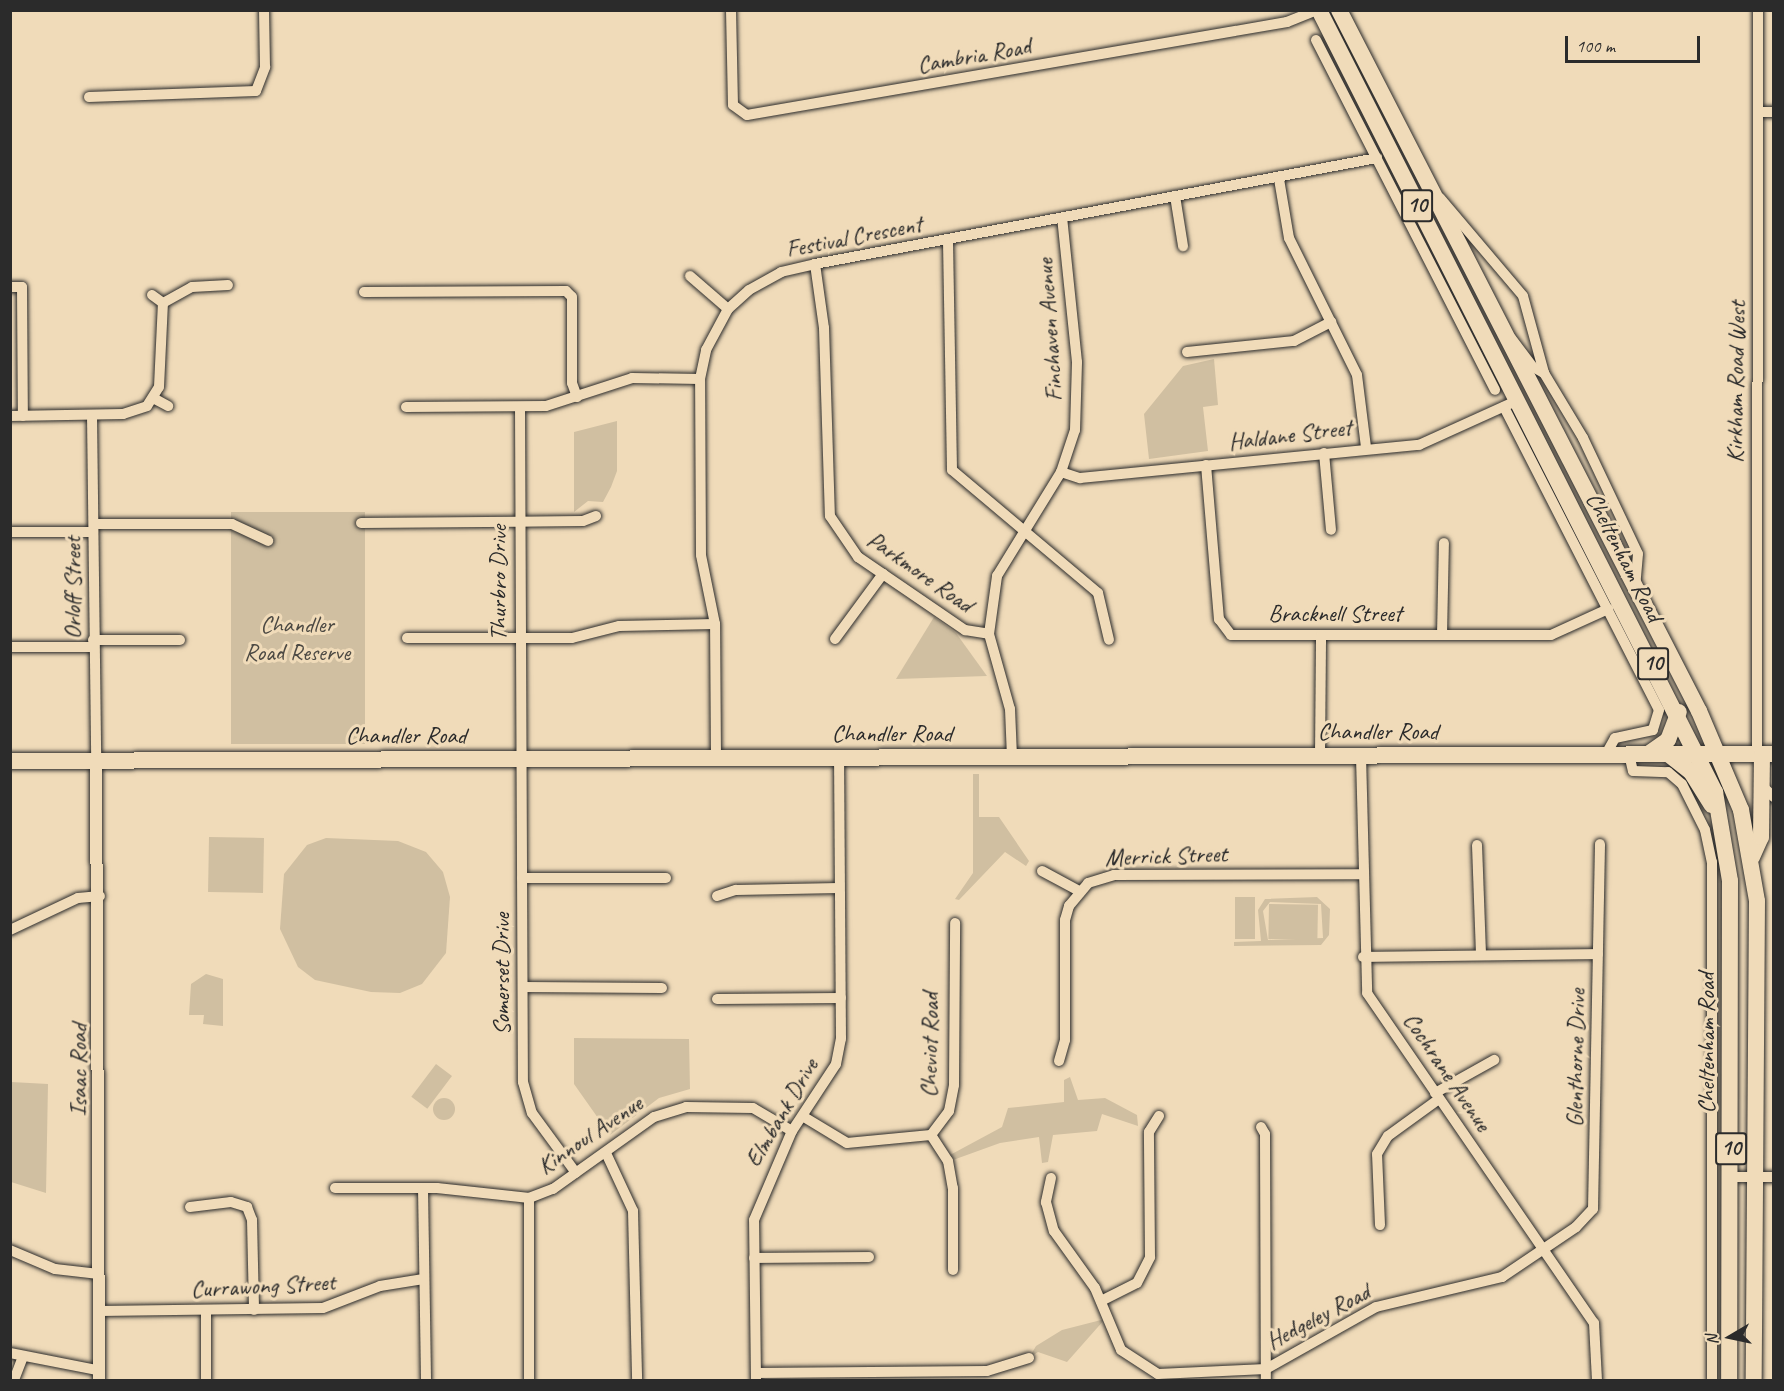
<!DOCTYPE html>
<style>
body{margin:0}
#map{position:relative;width:1784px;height:1391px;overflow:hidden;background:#f0dbb9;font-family:Caveat,sans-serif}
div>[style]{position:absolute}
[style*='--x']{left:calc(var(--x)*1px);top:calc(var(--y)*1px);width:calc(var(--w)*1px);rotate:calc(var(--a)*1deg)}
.green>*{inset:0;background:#d0bfa1;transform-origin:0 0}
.round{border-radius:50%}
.roads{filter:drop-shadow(0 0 2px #2b2b2b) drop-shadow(0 0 2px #2b2b2b)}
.minor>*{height:10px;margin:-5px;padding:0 5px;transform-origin:5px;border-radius:5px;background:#f0dbb9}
.tertiary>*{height:12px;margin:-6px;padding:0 6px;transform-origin:6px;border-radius:6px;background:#f0dbb9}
.primary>*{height:16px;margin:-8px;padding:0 8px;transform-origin:8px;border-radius:8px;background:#f0dbb9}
span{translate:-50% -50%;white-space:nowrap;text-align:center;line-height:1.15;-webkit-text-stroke:6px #f0dbb9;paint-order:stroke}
.shield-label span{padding:2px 4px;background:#f0dbb9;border:2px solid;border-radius:4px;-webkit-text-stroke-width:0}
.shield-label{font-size:22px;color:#2b2b2b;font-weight:700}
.street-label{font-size:24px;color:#2b2b2b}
.park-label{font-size:24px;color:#4c4943}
.frame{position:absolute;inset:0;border:12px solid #2b2b2b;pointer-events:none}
.north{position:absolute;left:1700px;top:1307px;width:60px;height:60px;-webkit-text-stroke:4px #f0dbb9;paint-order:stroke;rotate:261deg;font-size:16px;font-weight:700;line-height:24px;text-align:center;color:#2b2b2b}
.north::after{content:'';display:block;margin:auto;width:21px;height:27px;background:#2b2b2b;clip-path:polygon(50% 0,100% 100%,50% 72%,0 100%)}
.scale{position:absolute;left:1565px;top:36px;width:135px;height:27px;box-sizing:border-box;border:3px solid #2b2b2b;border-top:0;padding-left:8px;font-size:18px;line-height:21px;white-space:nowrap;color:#2b2b2b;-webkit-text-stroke:4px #f0dbb9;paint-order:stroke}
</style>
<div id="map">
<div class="green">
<div style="clip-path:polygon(1214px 359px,1218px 405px,1203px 407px,1208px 451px,1149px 459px,1144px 414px,1183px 366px)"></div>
<div style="clip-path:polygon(617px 421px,617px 471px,611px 487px,603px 502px,588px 501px,574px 512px,574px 432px)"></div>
<div style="left:365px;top:512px;width:232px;height:134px;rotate:90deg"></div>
<div style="clip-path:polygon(934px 617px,956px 633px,987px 676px,896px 679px)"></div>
<div style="clip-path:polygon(973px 774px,979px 774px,979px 817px,999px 817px,1029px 861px,1026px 866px,1005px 852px,959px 900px,955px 899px,973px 873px)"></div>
<div style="left:209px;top:837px;width:55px;height:55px;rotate:1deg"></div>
<div style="clip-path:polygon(326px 838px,398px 841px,426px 852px,443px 872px,450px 897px,446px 953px,422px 984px,400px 993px,371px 992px,315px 980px,298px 967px,280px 929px,284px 874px,307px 845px)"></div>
<div style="left:1255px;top:897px;width:42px;height:20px;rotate:90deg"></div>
<div style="clip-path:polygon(evenodd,1317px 897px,1330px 909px,1329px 935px,1321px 945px,1234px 946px,1234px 942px,1261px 941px,1258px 910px,1265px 899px,1317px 897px,1270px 902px,1321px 904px,1323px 938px,1268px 940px,1263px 911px,1270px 902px)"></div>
<div style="left:1269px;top:904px;width:49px;height:35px;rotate:1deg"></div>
<div style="clip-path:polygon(206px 974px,223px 979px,223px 1026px,203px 1024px,204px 1015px,189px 1015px,191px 984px)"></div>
<div style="clip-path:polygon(574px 1038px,689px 1039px,690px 1089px,659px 1098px,610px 1135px,574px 1084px)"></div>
<div style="left:436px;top:1064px;width:20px;height:41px;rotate:37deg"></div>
<div style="clip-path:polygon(1070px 1077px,1078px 1100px,1105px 1098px,1137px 1115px,1138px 1126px,1102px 1114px,1097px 1131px,1053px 1135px,1048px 1162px,1042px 1163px,1039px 1137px,1000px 1143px,953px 1160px,950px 1155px,1002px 1127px,1008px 1108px,1064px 1102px,1064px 1080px)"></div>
<div style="clip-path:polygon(11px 1082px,48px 1084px,46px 1193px,11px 1182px)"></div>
<div class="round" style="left:433px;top:1098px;width:22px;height:22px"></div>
<div style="clip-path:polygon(1105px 1319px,1067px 1362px,1038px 1352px,1029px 1358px,1036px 1346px,1062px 1330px)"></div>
</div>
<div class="roads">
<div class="minor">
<div style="--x:731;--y:10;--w:95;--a:88.8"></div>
<div style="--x:733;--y:105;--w:17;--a:36"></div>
<div style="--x:747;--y:115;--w:548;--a:-9.77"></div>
<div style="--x:1287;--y:22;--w:32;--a:-22"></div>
<div style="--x:1316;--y:40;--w:393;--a:62.9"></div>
<div style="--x:89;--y:97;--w:167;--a:-2.1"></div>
<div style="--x:256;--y:91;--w:26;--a:-69"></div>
<div style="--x:265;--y:67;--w:57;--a:-91"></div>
<div style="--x:1758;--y:112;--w:16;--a:0"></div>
<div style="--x:1279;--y:179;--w:60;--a:80.4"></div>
<div style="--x:1289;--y:238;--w:153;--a:63.6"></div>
<div style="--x:1357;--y:375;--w:73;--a:82.9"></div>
<div style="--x:1175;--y:196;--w:51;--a:80.9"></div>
<div style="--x:1440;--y:198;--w:128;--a:49.7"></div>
<div style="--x:1523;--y:296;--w:80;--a:74.7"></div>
<div style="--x:1544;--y:373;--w:76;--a:59"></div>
<div style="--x:1583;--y:438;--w:128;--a:64.6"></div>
<div style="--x:1638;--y:554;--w:33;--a:95"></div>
<div style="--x:948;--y:241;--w:229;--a:89"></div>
<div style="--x:952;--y:470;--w:191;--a:40.1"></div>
<div style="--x:1098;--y:593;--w:48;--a:76.8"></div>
<div style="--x:815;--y:264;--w:65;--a:82"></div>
<div style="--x:824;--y:328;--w:188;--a:88.2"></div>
<div style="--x:830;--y:516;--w:50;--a:55.7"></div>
<div style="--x:858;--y:557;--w:130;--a:34.3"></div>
<div style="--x:965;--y:630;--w:24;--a:9"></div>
<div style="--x:989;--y:634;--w:78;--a:74.4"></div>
<div style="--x:1010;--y:709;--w:47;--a:87.6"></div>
<div style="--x:690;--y:276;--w:50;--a:41"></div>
<div style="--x:10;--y:287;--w:12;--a:0"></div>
<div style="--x:22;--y:287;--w:129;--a:89.6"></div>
<div style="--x:364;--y:292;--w:202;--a:-0.3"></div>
<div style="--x:566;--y:291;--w:8;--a:45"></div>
<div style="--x:572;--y:297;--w:86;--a:90"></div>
<div style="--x:572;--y:383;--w:15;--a:70"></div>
<div style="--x:152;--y:295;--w:14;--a:36"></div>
<div style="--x:1511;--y:338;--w:36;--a:53"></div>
<div style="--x:1533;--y:367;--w:13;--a:29"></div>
<div style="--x:1187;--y:352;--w:108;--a:-5.9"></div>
<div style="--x:1294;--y:341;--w:42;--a:-27.2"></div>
<div style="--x:155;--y:399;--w:15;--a:28"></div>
<div style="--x:406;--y:407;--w:140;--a:-0.4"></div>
<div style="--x:546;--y:406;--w:90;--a:-18"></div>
<div style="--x:632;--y:378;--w:68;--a:0.8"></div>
<div style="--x:520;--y:407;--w:675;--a:89.75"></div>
<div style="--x:523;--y:1082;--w:32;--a:74"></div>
<div style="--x:532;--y:1113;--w:74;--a:53.7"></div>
<div style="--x:1504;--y:407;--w:340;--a:62.9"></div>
<div style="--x:1659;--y:710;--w:21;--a:107"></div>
<div style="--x:1653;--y:730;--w:39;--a:168"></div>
<div style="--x:1615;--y:738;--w:18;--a:119"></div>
<div style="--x:92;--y:415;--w:345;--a:89.3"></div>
<div style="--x:10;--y:416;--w:113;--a:-1"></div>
<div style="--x:123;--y:414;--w:25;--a:-18"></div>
<div style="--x:147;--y:406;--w:22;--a:-58"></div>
<div style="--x:159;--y:387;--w:84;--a:-87.3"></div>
<div style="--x:163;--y:303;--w:33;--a:-29"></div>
<div style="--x:192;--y:287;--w:36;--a:-3"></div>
<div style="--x:1324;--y:453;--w:77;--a:84.8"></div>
<div style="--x:1206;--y:465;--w:155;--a:85.2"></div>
<div style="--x:1219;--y:619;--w:20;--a:53"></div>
<div style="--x:1231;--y:635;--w:320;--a:0"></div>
<div style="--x:1551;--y:635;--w:63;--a:-24.5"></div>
<div style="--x:1061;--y:472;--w:20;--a:18"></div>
<div style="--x:1080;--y:478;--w:341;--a:-5.6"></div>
<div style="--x:1419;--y:445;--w:107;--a:-24.4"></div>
<div style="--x:361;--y:523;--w:222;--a:-0.5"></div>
<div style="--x:583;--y:521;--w:14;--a:-21"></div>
<div style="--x:94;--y:524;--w:138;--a:0"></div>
<div style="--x:232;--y:524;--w:40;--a:25"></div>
<div style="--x:10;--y:532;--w:83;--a:0"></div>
<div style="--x:989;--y:634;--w:59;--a:-82.1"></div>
<div style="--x:997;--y:576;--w:122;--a:-58.4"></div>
<div style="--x:1061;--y:472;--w:44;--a:-71.6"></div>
<div style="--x:1075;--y:430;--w:68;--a:-88.3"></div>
<div style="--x:1077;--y:362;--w:145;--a:-95.9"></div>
<div style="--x:1442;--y:635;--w:92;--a:-88.8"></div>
<div style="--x:407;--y:638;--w:165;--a:0"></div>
<div style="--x:572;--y:638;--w:49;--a:-14.3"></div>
<div style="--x:619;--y:626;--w:96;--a:-1.2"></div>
<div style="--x:835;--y:639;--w:81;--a:-53.6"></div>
<div style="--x:93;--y:640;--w:87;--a:0"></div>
<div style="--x:10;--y:647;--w:83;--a:0"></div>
<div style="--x:1629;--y:754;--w:17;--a:77"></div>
<div style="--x:1633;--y:771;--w:35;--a:2"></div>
<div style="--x:1668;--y:772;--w:18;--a:41"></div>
<div style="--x:1682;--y:784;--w:51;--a:63.4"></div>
<div style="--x:1705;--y:830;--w:33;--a:78"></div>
<div style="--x:1712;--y:862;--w:518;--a:90"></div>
<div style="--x:1757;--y:754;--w:744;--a:-89.92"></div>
<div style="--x:1320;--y:756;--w:120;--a:-89.5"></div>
<div style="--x:1361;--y:756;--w:237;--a:88.5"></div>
<div style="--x:1367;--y:993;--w:401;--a:55.5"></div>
<div style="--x:1594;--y:1323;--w:57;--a:87"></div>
<div style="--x:716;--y:758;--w:134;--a:-90.4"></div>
<div style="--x:715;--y:624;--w:70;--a:-101.5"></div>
<div style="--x:701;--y:555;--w:176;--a:-90.3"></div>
<div style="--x:700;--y:379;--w:30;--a:-78"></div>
<div style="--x:706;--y:350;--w:47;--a:-61.8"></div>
<div style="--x:728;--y:309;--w:28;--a:-42"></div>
<div style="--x:749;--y:290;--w:37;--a:-29"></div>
<div style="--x:781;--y:272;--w:35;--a:-13"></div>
<div style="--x:815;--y:264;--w:572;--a:-10.68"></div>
<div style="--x:1761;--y:785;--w:18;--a:43"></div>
<div style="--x:1477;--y:845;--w:110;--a:87.9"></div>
<div style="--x:1042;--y:871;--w:42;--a:28.4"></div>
<div style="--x:522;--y:878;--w:144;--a:0"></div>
<div style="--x:717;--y:896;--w:20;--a:-18"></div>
<div style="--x:736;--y:890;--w:103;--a:-1.1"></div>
<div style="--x:10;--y:930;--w:75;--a:-25.2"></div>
<div style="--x:78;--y:898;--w:22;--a:-5"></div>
<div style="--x:1363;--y:957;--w:235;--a:-0.7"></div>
<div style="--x:523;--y:987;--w:139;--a:0.4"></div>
<div style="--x:717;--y:999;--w:124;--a:-0.5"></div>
<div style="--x:1059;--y:1061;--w:22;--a:-74"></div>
<div style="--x:1065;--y:1040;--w:120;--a:-90"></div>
<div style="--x:1065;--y:920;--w:15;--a:-74"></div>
<div style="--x:1069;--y:906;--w:30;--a:-50"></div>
<div style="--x:1088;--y:883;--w:27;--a:-17"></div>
<div style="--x:1114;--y:875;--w:248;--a:-0.2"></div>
<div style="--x:1435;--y:1093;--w:68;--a:-29.2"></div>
<div style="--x:804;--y:1117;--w:50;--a:31.2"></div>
<div style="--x:847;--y:1143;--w:84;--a:-5.4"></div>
<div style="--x:931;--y:1135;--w:30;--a:-53"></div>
<div style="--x:949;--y:1111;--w:26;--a:-79"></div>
<div style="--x:954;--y:1085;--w:162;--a:-89.6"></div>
<div style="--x:1261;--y:1127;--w:8;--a:60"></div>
<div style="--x:1265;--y:1134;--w:246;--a:89.8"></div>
<div style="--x:931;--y:1135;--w:31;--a:57"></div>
<div style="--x:948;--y:1161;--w:27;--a:80"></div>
<div style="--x:953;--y:1188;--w:82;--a:90"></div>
<div style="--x:606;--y:1153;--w:64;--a:65"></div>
<div style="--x:633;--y:1211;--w:169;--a:88.6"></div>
<div style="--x:1731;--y:1177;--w:43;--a:0"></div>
<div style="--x:1051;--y:1178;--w:25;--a:102"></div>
<div style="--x:1046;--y:1202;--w:30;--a:75"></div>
<div style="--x:1054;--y:1231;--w:70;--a:54.3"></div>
<div style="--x:1095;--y:1288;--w:67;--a:67.2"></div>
<div style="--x:1121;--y:1350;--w:44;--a:33"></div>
<div style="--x:1158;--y:1374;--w:108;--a:-2.7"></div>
<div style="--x:1266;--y:1369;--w:126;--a:-29.4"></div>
<div style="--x:1376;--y:1307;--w:130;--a:-13.4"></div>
<div style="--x:1502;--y:1277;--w:89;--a:-34"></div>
<div style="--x:1576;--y:1227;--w:25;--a:-47"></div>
<div style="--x:1593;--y:1209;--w:365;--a:-88.9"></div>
<div style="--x:335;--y:1188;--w:102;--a:0"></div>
<div style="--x:437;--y:1188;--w:93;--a:6.2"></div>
<div style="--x:529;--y:1198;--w:26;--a:-21"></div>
<div style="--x:553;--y:1189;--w:124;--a:-35.5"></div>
<div style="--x:654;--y:1117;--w:34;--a:-17"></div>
<div style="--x:686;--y:1107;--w:67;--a:0.9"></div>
<div style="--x:753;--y:1108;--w:45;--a:30.5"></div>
<div style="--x:423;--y:1188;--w:192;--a:89.1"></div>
<div style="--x:529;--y:1198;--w:182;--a:90"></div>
<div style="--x:190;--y:1207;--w:41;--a:-7"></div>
<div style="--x:231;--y:1202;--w:17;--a:17"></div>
<div style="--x:247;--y:1207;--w:14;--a:69"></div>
<div style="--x:252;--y:1220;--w:90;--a:88.7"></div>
<div style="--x:1380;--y:1225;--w:71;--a:-92.4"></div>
<div style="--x:1377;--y:1154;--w:21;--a:-59"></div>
<div style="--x:1388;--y:1136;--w:63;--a:-36"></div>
<div style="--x:10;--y:1250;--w:49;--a:22.9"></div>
<div style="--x:55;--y:1269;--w:44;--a:6.5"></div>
<div style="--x:754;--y:1258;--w:115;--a:-0.5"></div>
<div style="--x:1101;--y:1301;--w:40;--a:-26.6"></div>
<div style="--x:1137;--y:1283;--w:29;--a:-63"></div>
<div style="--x:1150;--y:1257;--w:125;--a:-90.5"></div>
<div style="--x:1149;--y:1132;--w:19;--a:-58"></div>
<div style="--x:100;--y:1311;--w:223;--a:-0.8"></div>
<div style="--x:323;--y:1308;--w:61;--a:-21.1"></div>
<div style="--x:380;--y:1286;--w:44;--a:-9.2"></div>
<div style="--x:206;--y:1311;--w:69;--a:90"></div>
<div style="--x:10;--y:1353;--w:89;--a:11.1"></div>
<div style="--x:756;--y:1373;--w:231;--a:-0.5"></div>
<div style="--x:987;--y:1371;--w:44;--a:-17.2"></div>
<div style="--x:14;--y:1380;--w:25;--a:-69"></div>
<div style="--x:756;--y:1380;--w:160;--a:-90.7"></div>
<div style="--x:754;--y:1220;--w:97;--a:-66.9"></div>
<div style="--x:792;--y:1131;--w:80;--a:-56.7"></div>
<div style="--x:836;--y:1064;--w:25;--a:-79"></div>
<div style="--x:841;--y:1039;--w:281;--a:-90.4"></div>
</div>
<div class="tertiary">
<div style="--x:96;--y:760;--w:620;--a:89.72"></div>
</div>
<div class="primary">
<div style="--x:1319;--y:10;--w:877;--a:63.14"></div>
<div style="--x:1715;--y:792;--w:90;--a:80.4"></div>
<div style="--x:1730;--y:881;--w:499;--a:90.1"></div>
<div style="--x:1339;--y:10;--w:788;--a:62.82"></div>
<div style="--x:1699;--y:711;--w:108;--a:67"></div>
<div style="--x:1741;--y:810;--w:92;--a:80"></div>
<div style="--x:1757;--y:901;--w:479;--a:90.4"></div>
<div style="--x:1648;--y:754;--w:24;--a:-35"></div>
<div style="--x:1668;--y:740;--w:30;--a:-69"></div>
<div style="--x:1668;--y:754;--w:29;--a:38"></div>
<div style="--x:1691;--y:772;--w:39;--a:58"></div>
<div style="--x:10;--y:761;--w:1764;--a:-0.23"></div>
<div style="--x:1752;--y:857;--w:22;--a:-66"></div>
<div style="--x:1761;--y:837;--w:83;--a:-89.3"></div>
</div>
</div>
<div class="shield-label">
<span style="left:1417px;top:206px">10</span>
<span style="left:1653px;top:664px">10</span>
<span style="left:1731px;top:1149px">10</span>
</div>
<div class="street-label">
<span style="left:974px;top:56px;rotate:-10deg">Cambria Road</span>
<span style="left:854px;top:237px;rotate:-11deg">Festival Crescent</span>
<span style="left:1050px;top:330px;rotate:-94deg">Finchaven Avenue</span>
<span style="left:1736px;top:382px;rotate:-89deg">Kirkham Road West</span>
<span style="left:1290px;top:435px;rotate:-7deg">Haldane Street</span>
<span style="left:1624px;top:557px;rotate:63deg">Cheltenham Road</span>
<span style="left:920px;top:572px;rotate:35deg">Parkmore Road</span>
<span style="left:499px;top:583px;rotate:-90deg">Thurbro Drive</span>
<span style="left:73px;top:588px;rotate:-90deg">Orloff Street</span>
<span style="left:1335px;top:614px">Bracknell Street</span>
<span style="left:1378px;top:732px">Chandler Road</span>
<span style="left:892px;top:734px">Chandler Road</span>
<span style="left:406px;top:736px">Chandler Road</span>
<span style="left:1166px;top:856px;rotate:-2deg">Merrick Street</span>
<span style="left:502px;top:974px;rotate:-90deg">Somerset Drive</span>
<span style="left:1707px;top:1043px;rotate:-90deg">Cheltenham Road</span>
<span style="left:930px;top:1045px;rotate:-89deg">Cheviot Road</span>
<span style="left:1576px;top:1058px;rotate:-89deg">Glenthorne Drive</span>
<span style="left:79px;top:1070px;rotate:-90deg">Isaac Road</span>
<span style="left:1447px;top:1072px;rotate:56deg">Cochrane Avenue</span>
<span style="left:782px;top:1113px;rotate:-60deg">Elmbank Drive</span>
<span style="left:590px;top:1135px;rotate:-34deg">Kinnoul Avenue</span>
<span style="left:263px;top:1286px;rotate:-3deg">Currawong Street</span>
<span style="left:1318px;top:1317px;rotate:-28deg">Hedgeley Road</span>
</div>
<div class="park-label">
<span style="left:297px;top:639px">Chandler<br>Road Reserve</span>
</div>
<div class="frame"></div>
<div class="north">N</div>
<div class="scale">100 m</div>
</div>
